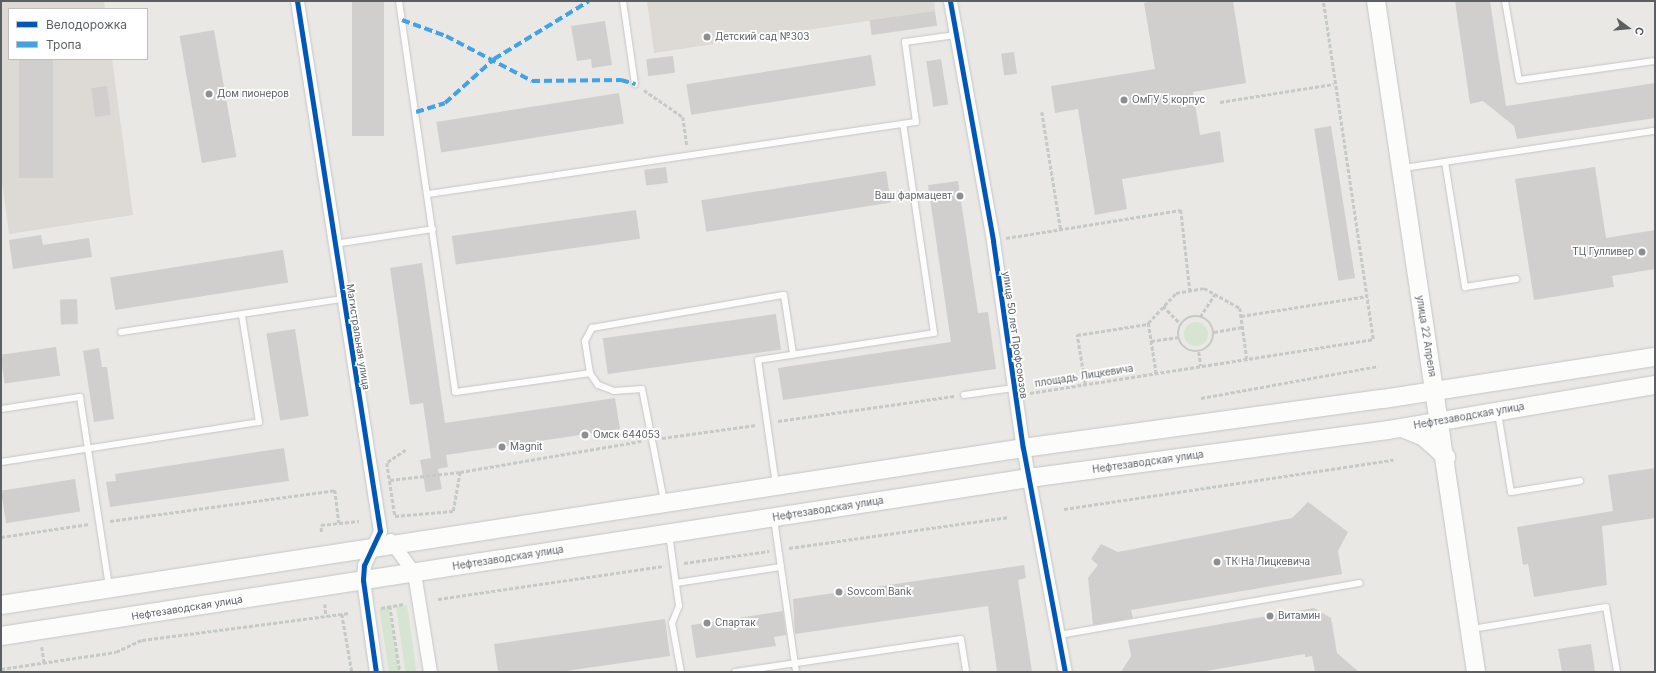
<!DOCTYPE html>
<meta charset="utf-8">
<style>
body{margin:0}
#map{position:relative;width:1656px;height:673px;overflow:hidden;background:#eae8e5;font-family:Inter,sans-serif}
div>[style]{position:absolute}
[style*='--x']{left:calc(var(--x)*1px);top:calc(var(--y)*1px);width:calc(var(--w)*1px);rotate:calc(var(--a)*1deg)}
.education>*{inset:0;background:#dddad5}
.green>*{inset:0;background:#d5e5d1;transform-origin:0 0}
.round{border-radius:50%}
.building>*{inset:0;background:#d1cfce;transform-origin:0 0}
.path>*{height:2.5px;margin-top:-1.25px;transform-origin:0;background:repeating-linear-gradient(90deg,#c6cac7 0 4px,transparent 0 6px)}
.path>.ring{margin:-1.25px;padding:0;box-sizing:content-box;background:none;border:2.5px solid #c6cac7;border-radius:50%}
.roads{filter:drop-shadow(0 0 1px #c4c5c5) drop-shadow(0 0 1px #c4c5c5)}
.lane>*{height:6px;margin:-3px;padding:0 3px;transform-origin:3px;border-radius:3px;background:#fcfcfb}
.street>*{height:13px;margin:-6.5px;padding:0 6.5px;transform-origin:6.5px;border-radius:6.5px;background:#fcfcfb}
.secondary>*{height:18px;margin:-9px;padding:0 9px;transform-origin:9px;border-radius:9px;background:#fcfcfb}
.quiet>*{height:4px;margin-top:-2px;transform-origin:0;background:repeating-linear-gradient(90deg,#42a2e6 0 8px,transparent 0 12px)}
.cycleway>*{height:5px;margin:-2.5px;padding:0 2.5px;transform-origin:2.5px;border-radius:2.5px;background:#0057b8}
.dots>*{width:11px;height:11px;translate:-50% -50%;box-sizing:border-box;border:2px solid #fff;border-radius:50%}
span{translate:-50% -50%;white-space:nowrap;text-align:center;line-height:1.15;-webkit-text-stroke:3.5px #fff;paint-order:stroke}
.poi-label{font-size:10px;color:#5b5f62}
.left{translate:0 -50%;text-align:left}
.right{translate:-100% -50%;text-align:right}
.street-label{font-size:10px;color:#5b5f62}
.frame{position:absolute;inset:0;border:2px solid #5b5f62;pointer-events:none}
.legend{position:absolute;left:8px;top:8px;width:140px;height:52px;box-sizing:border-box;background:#fff;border:1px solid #bdbfc0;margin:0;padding:5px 7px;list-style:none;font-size:12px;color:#5b5f62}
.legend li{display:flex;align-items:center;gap:8px;height:20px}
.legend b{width:20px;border:1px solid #bdbfc0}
.north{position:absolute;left:1608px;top:8px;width:40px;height:40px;-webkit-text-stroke:3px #fff;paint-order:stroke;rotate:106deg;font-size:11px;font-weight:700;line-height:16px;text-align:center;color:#5b5f62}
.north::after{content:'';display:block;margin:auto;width:14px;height:18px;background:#5b5f62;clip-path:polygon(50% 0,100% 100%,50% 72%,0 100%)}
</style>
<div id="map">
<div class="education">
<div style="clip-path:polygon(1px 1px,104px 1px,105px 9px,9px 9px,9px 59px,112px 59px,133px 215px,9px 234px,1px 176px)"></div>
<div style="clip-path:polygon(647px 1px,934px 1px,935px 11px,654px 53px)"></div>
</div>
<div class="green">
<div class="round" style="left:1184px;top:322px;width:24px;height:24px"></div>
<div style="left:407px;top:605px;width:68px;height:11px;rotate:82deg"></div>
<div style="left:389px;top:607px;width:66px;height:10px;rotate:81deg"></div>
</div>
<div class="building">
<div style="left:352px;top:1px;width:32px;height:135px"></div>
<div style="clip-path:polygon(1154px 1px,1233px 1px,1246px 83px,1193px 92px,1200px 135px,1220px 131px,1224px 162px,1122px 179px,1127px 209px,1095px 215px,1078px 109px,1055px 113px,1051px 86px,1155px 69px,1144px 3px)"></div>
<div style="clip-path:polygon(1455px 1px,1490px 1px,1506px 106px,1655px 83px,1655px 118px,1517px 139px,1514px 126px,1483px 101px,1470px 104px)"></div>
<div style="left:935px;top:11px;width:15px;height:66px;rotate:82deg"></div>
<div style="clip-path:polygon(605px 21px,612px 65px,592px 68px,591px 59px,577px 61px,571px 26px)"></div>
<div style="left:214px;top:30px;width:129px;height:35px;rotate:80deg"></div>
<div style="left:1014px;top:52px;width:22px;height:13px;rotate:82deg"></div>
<div style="left:871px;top:55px;width:31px;height:187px;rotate:81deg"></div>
<div style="left:673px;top:56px;width:17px;height:27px;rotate:83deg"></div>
<div style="left:19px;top:59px;width:34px;height:119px"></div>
<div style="left:941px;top:59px;width:46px;height:15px;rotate:81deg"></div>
<div style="left:107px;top:86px;width:29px;height:16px;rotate:82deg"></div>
<div style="left:619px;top:93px;width:31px;height:185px;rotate:81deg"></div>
<div style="left:1331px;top:126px;width:154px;height:17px;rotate:81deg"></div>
<div style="left:666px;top:167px;width:16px;height:22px;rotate:83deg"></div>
<div style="clip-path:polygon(1595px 167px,1606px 238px,1655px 230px,1655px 269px,1612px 276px,1614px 287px,1534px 300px,1515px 179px)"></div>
<div style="left:886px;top:171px;width:32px;height:187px;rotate:81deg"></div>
<div style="clip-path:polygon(958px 181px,978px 313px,988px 312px,996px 369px,783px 400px,778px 368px,951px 342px,928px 185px)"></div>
<div style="left:636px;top:210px;width:29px;height:186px;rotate:82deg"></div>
<div style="clip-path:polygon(41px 235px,43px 245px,89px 238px,92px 257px,13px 269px,9px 240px)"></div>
<div style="left:283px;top:250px;width:33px;height:175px;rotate:81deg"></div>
<div style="clip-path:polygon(422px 263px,445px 423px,615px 398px,620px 429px,446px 455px,448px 467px,438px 469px,442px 489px,426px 492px,420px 460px,431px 458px,423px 403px,410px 405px,390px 268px)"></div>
<div style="left:77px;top:299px;width:25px;height:17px;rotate:88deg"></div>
<div style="left:776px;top:314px;width:36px;height:175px;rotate:82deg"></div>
<div style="left:295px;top:329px;width:88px;height:29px;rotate:81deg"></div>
<div style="left:56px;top:347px;width:29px;height:56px;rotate:82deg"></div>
<div style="clip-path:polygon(99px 348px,102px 367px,107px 367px,114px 419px,94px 422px,83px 351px)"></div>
<div style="clip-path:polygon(284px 448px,289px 481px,110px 507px,106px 482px,116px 481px,115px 474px)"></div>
<div style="clip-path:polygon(1655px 468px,1655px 518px,1602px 526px,1607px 585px,1534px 597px,1528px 564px,1523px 565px,1517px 527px,1613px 511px,1608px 475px)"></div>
<div style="left:75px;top:479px;width:33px;height:75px;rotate:81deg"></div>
<div style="clip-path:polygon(1308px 502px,1348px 532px,1338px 551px,1342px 574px,1131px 610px,1133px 618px,1093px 625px,1088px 578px,1098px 565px,1091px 559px,1101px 544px,1118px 552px,1292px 518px)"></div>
<div style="clip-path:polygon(1024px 565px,1026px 578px,1018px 580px,1032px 672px,997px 672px,988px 606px,795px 634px,793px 599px)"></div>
<div style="clip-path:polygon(1314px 608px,1331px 618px,1337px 653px,1359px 672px,1315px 672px,1312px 656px,1305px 657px,1305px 654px,1200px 672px,1121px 672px,1131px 656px,1128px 640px)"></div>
<div style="clip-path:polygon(783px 611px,786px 635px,774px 637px,776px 646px,696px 658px,691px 625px)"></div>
<div style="clip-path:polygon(665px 619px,670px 656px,559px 672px,498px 672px,494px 644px)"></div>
<div style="clip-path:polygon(1591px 644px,1595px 672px,1562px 672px,1558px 649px)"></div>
</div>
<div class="path">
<div style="--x:644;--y:90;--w:47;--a:34.7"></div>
<div style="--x:683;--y:117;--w:29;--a:82"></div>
<div style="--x:1220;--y:102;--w:115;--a:-9"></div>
<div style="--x:1042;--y:112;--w:120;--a:80.9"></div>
<div style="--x:1006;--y:238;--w:177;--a:-9.1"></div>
<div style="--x:1181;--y:210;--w:81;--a:83.6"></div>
<div style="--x:1163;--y:306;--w:25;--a:45"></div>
<div style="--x:1241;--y:316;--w:128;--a:-9"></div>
<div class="ring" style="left:1178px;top:316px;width:33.5px;height:33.5px"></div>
<div style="--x:1200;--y:317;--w:27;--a:-57"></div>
<div style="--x:1214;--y:332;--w:29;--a:-10"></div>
<div style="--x:1151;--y:341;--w:27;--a:-8"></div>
<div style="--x:1199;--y:352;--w:14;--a:82"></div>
<div style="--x:1156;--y:374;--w:52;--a:-98.9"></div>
<div style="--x:1148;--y:323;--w:41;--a:-47"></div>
<div style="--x:1176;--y:293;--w:28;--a:-10"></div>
<div style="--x:1204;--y:288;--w:41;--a:29.1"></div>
<div style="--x:1240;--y:308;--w:51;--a:82.2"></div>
<div style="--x:1085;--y:384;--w:50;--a:-99.3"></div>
<div style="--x:1077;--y:335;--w:72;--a:-8.8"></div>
<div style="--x:1030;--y:393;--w:347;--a:-8.9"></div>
<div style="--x:1373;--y:339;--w:342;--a:-98.4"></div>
<div style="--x:1201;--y:398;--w:180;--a:-10.2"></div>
<div style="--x:778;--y:421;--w:178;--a:-8.1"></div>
<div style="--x:662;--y:438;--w:95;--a:-7.9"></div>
<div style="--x:406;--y:450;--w:23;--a:146"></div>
<div style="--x:387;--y:463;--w:54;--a:81.4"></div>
<div style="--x:395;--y:516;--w:58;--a:-4.9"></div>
<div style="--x:453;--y:511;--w:40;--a:-80"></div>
<div style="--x:460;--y:472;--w:184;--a:-9.7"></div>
<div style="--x:390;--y:480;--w:70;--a:-6.5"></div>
<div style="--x:1064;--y:509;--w:333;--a:-8.5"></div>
<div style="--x:110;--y:521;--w:227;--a:-7.8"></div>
<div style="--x:335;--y:490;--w:33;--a:83"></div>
<div style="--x:339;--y:523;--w:20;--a:-6"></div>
<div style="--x:321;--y:532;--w:7;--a:-90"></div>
<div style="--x:321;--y:525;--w:18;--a:-6"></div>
<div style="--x:1;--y:537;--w:89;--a:-8.4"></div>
<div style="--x:789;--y:548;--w:222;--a:-8"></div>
<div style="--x:684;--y:563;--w:86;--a:-8"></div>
<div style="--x:438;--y:599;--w:228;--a:-8.3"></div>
<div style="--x:325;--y:604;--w:12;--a:85"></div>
<div style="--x:390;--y:606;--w:67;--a:81.4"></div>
<div style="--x:381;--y:608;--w:23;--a:-10"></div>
<div style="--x:342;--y:614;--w:59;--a:80.2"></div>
<div style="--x:42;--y:647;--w:15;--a:82"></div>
<div style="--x:1;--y:669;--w:116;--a:-8.4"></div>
<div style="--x:116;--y:652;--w:29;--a:-25"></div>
<div style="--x:142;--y:640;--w:209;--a:-7.4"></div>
</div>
<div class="roads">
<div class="lane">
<div style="--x:399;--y:1;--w:395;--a:81.8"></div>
<div style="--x:455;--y:392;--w:136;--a:-8"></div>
<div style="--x:623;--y:1;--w:84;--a:81.8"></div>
<div style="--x:1505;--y:1;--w:80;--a:80"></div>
<div style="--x:1519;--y:80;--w:137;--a:-8"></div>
<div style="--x:1445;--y:162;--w:127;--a:80.9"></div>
<div style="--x:1465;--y:287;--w:52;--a:-8.9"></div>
<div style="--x:1403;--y:168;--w:255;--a:-8.4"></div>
<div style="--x:428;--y:194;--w:493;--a:-8.4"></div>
<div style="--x:916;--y:122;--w:81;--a:-97.8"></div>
<div style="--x:905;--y:42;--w:51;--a:-7.8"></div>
<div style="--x:334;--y:244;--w:100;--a:-8.6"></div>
<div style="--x:121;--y:332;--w:223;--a:-8.5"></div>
<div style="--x:964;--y:395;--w:50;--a:-8"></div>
<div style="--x:1;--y:409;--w:80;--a:-8.6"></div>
<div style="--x:80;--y:397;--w:192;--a:81.3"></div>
<div style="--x:1498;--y:413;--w:80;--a:80.7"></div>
<div style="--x:1511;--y:492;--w:70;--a:-9.1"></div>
<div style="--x:1;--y:462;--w:261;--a:-8.8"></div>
<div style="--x:259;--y:422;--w:107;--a:-99.1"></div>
<div style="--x:776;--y:485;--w:126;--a:-98.2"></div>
<div style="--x:758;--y:360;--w:178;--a:-8.7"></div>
<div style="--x:934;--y:333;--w:211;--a:-98.4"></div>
<div style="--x:664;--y:501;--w:114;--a:-101.1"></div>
<div style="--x:642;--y:389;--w:28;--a:176"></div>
<div style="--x:614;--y:391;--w:17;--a:-159"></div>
<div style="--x:598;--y:385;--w:14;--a:-124"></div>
<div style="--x:590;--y:373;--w:32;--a:-99"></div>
<div style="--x:585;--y:341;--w:15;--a:-62"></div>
<div style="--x:592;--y:328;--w:195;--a:-9.8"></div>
<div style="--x:784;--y:295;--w:60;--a:81.3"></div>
<div style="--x:774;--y:519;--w:155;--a:81.8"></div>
<div style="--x:669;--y:534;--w:73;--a:82.1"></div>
<div style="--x:679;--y:606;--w:18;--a:112"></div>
<div style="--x:672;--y:623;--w:50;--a:79.6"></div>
<div style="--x:676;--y:583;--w:106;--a:-8.7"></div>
<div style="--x:1472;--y:629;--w:136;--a:-9.3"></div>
<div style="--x:1606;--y:607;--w:66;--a:80.4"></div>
<div style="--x:1059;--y:635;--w:305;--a:-9.8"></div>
<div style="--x:735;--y:672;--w:228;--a:-8.3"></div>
<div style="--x:961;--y:639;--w:33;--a:81"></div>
</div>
<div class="street">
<div style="--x:297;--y:1;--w:536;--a:81.1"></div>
<div style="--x:380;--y:531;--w:38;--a:115"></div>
<div style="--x:364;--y:565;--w:15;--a:94"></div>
<div style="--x:363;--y:580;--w:93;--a:82"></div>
<div style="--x:950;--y:1;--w:244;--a:79.8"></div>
<div style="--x:993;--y:241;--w:209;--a:81.8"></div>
<div style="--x:1023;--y:448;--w:228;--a:79.4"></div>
<div style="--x:390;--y:540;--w:41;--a:54"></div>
<div style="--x:414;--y:573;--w:100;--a:80.8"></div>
</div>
<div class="secondary">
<div style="--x:1376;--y:1;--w:678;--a:81.52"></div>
<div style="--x:1402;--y:428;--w:24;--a:22"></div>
<div style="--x:1424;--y:437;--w:30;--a:42"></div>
<div style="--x:1;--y:605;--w:1034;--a:-8.73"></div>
<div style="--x:1023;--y:448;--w:363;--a:-7.8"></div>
<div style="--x:1383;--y:399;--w:275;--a:-8.8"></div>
<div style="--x:1;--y:636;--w:1040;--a:-8.74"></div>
<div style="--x:1029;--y:478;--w:362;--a:-7.6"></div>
<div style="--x:1388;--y:430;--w:271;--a:-9.6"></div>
</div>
</div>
<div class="quiet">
<div style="--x:402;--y:20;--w:47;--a:20"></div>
<div style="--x:446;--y:36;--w:97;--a:27.6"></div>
<div style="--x:532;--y:81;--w:89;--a:-0.6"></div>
<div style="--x:621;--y:80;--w:15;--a:16"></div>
<div style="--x:416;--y:112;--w:30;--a:-17"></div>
<div style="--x:445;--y:103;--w:66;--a:-41.9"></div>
<div style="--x:494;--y:59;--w:111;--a:-31.4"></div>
</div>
<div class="cycleway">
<div style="--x:297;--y:1;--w:536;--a:81.1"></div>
<div style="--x:380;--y:531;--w:38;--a:115"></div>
<div style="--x:364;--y:565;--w:15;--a:94"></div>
<div style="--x:363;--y:580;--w:93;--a:82"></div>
<div style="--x:950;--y:1;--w:244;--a:79.8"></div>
<div style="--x:993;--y:241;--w:209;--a:81.8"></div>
<div style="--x:1023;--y:448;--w:228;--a:79.4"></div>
</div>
<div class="dots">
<div style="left:707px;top:37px;background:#8d8f90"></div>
<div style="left:209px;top:94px;background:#8d8f90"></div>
<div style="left:1124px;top:100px;background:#8d8f90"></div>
<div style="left:960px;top:196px;background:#8d8f90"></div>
<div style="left:1642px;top:252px;background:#8d8f90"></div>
<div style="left:585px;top:435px;background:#8d8f90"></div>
<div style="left:502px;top:447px;background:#8d8f90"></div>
<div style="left:1217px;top:562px;background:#8d8f90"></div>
<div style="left:839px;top:592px;background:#8d8f90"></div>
<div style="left:1270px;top:616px;background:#8d8f90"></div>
<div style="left:707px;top:623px;background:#8d8f90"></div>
</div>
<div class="poi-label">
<span class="left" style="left:715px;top:37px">Детский сад №303</span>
<span class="left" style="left:217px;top:94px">Дом пионеров</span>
<span class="left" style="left:1132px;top:100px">ОмГУ 5 корпус</span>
<span class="right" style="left:952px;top:196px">Ваш фармацевт</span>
<span class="right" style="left:1634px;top:252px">ТЦ Гулливер</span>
<span class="left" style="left:593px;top:435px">Омск 644053</span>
<span class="left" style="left:510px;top:447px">Magnit</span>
<span class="left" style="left:1225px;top:562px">ТК На Лицкевича</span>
<span class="left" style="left:847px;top:592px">Sovcom Bank</span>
<span class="left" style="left:1278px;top:616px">Витамин</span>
<span class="left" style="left:715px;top:623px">Спартак</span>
</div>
<div class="street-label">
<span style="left:1015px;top:335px;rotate:82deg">улица 50 лет Профсоюзов</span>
<span style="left:1426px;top:336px;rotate:81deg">улица 22 Апреля</span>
<span style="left:358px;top:337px;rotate:81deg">Магистральная улица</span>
<span style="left:1084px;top:376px;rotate:-9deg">площадь Лицкевича</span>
<span style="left:1469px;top:416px;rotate:-10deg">Нефтезаводская улица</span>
<span style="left:1148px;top:462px;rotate:-8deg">Нефтезаводская улица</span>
<span style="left:828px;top:509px;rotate:-9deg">Нефтезаводская улица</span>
<span style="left:508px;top:558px;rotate:-9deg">Нефтезаводская улица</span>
<span style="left:187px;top:608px;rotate:-9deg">Нефтезаводская улица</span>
</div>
<div class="frame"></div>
<ul class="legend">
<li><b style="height:5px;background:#0057b8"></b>Велодорожка</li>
<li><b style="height:5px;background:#42a2e6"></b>Тропа</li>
</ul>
<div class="north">С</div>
</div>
